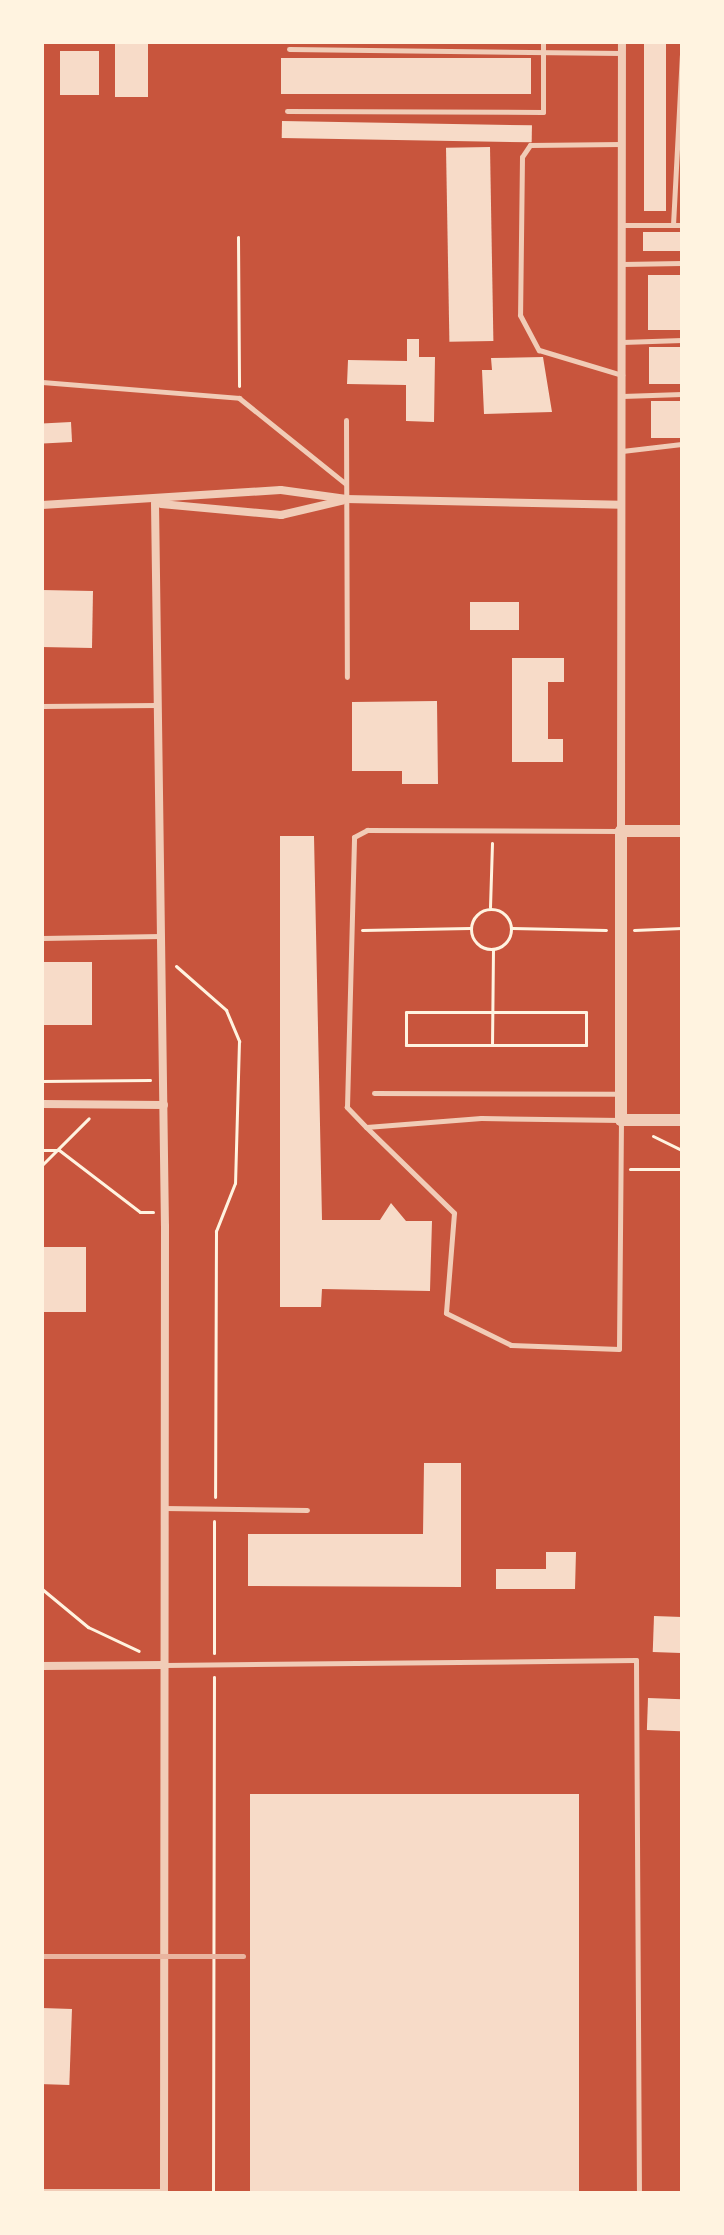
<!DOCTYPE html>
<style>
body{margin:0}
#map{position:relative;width:724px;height:2235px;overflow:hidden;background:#c8553d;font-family:"Exo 2",sans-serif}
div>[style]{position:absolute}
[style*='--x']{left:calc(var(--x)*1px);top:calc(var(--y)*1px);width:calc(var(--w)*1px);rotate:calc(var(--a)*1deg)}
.building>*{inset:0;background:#f7dbc8;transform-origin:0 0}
.path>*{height:3px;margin:-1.5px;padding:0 1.5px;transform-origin:1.5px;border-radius:1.5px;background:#fff3e0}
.path>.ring{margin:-1.5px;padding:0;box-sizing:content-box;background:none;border:3px solid #fff3e0;border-radius:50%}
.service>*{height:5px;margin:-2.5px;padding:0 2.5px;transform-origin:2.5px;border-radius:2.5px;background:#f1ccb7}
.minor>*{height:8px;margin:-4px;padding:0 4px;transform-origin:4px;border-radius:4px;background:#f1ccb7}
.tertiary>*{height:12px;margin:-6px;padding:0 6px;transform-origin:6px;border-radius:6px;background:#f1ccb7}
.rail>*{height:5px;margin:-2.5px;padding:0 2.5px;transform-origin:2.5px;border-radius:2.5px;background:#e9b49f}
span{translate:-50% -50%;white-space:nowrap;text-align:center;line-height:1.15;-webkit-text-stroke:7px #fff3e0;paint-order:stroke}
.frame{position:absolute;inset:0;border:44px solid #fff3e0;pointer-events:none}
</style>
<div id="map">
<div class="building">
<div style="left:115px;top:42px;width:33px;height:55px"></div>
<div style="left:644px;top:42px;width:22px;height:169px"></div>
<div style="left:60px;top:51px;width:39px;height:44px"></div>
<div style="left:281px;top:58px;width:250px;height:36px"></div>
<div style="left:282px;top:121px;width:250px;height:17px;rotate:1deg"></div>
<div style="left:490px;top:147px;width:194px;height:44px;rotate:89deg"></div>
<div style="left:682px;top:232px;width:19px;height:39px;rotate:90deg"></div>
<div style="left:682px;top:275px;width:55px;height:34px;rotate:90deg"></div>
<div style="clip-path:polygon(407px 339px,419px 339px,419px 357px,435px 357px,434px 422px,406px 421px,406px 385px,347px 384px,348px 360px,407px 361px)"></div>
<div style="left:682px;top:347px;width:37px;height:33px;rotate:90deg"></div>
<div style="clip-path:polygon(543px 357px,552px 412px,484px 414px,482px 370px,492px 370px,491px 358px)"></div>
<div style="left:682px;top:401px;width:37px;height:31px;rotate:90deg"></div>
<div style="left:71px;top:422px;width:20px;height:29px;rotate:87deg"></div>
<div style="left:42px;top:590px;width:51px;height:57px;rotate:1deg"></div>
<div style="left:470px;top:602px;width:49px;height:28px"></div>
<div style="clip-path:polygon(512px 658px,564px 658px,564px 682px,548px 682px,548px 739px,563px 739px,563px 762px,512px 762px)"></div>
<div style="clip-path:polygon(437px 701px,438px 784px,402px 784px,402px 771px,352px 771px,352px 702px)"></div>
<div style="clip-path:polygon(280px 836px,314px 836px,322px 1220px,380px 1220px,391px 1203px,406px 1221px,432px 1221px,430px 1291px,322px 1289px,321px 1307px,280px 1307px)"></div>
<div style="left:42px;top:962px;width:50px;height:63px"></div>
<div style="left:42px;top:1247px;width:44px;height:65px"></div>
<div style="clip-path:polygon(424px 1463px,461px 1463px,461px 1587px,248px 1586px,248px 1534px,423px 1534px)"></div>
<div style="clip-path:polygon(546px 1552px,576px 1552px,575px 1589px,496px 1589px,496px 1569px,546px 1569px)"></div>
<div style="left:654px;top:1616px;width:28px;height:36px;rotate:2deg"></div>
<div style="left:648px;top:1698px;width:34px;height:32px;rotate:2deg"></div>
<div style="left:250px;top:1794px;width:329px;height:399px"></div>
<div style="left:42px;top:2008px;width:30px;height:76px;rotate:2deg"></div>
</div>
<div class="path">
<div style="--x:238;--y:237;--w:149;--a:89.6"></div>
<div style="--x:490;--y:907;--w:64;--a:-88.2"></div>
<div class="ring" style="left:471px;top:909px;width:37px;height:37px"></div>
<div style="--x:512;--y:928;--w:94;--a:1.2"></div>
<div style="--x:362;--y:930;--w:108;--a:-1.1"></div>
<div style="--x:634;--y:930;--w:48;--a:-2.4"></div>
<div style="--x:176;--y:966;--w:67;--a:41.3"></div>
<div style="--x:226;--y:1010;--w:34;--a:67"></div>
<div style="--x:239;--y:1041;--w:142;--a:91.6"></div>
<div style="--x:235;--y:1183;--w:52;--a:111.6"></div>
<div style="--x:216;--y:1231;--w:266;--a:90.2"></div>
<div style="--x:406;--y:1012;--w:180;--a:0"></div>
<div style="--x:586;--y:1012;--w:33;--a:90"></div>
<div style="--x:586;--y:1045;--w:180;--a:180"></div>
<div style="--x:406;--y:1045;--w:33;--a:-90"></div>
<div style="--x:492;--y:1045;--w:96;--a:-89.4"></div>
<div style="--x:42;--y:1081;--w:108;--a:-0.5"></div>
<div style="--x:653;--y:1136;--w:32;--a:26"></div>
<div style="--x:42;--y:1150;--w:17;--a:0"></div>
<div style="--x:59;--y:1150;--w:102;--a:37.4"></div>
<div style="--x:140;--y:1212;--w:13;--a:0"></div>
<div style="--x:42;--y:1165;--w:66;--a:-45"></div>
<div style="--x:630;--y:1169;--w:52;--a:0"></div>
<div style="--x:42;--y:1589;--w:60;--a:39.6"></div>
<div style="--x:88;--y:1627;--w:56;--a:25.2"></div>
<div style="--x:214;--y:1653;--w:132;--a:-90"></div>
<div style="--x:213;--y:2193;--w:516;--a:-89.89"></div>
</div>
<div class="service">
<div style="--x:289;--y:49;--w:332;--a:0.7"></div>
<div style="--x:287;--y:111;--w:256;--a:0.2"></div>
<div style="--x:543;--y:112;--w:70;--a:-90"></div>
<div style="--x:621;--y:144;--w:91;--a:179.4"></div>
<div style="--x:530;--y:145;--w:14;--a:124"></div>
<div style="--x:522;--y:157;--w:158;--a:90.7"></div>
<div style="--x:520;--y:315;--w:40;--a:62"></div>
<div style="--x:539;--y:350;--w:87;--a:16.8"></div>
<div style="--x:622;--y:225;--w:60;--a:0"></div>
<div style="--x:673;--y:225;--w:170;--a:-87"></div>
<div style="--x:622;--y:264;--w:60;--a:-1"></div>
<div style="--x:622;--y:342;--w:60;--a:-1.9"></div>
<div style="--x:42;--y:382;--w:198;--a:4.6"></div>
<div style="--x:239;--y:398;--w:137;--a:38.8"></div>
<div style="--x:622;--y:396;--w:60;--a:-1.9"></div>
<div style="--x:346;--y:420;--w:257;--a:89.8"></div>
<div style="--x:622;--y:451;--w:60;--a:-6.7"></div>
<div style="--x:42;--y:706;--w:115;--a:-0.5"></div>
<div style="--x:42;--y:938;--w:119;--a:-1"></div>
<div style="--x:374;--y:1093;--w:246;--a:0.2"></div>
<div style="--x:366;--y:1127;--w:123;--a:44.3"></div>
<div style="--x:454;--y:1213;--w:100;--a:94.6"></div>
<div style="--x:446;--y:1313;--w:72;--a:26.2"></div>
<div style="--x:511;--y:1345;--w:108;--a:2.1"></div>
<div style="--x:619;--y:1349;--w:229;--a:-89.5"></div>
<div style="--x:621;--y:1120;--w:140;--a:-179.2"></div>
<div style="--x:481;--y:1118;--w:115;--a:175.5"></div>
<div style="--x:366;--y:1127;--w:28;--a:-134"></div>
<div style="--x:347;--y:1107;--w:270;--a:-88.5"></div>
<div style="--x:354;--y:837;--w:15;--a:-28"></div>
<div style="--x:367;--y:830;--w:253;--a:0.2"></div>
<div style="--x:164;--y:1508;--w:143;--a:0.8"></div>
<div style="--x:165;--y:1665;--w:471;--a:-0.6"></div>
<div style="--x:636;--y:1660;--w:533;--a:89.68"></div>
</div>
<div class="minor">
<div style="--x:155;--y:503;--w:723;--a:89.21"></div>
<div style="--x:165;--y:1226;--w:967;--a:90.06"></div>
<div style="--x:161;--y:504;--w:121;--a:5.2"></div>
<div style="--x:281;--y:515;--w:62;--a:-13.1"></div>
<div style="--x:42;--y:505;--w:239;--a:-3.6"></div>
<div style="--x:281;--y:490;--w:66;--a:7.9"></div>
<div style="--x:346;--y:499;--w:275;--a:1.2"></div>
<div style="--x:621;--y:831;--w:789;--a:-89.93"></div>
<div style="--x:42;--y:1104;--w:122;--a:0.5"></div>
<div style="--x:42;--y:1666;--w:122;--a:-0.5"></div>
<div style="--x:42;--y:2193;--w:122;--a:0"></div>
</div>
<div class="tertiary">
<div style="--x:682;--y:831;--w:61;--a:180"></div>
<div style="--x:621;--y:831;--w:289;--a:90"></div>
<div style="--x:621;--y:1120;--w:61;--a:0"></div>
</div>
<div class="rail">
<div style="--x:42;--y:1956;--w:201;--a:0"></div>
</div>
<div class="frame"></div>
</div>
